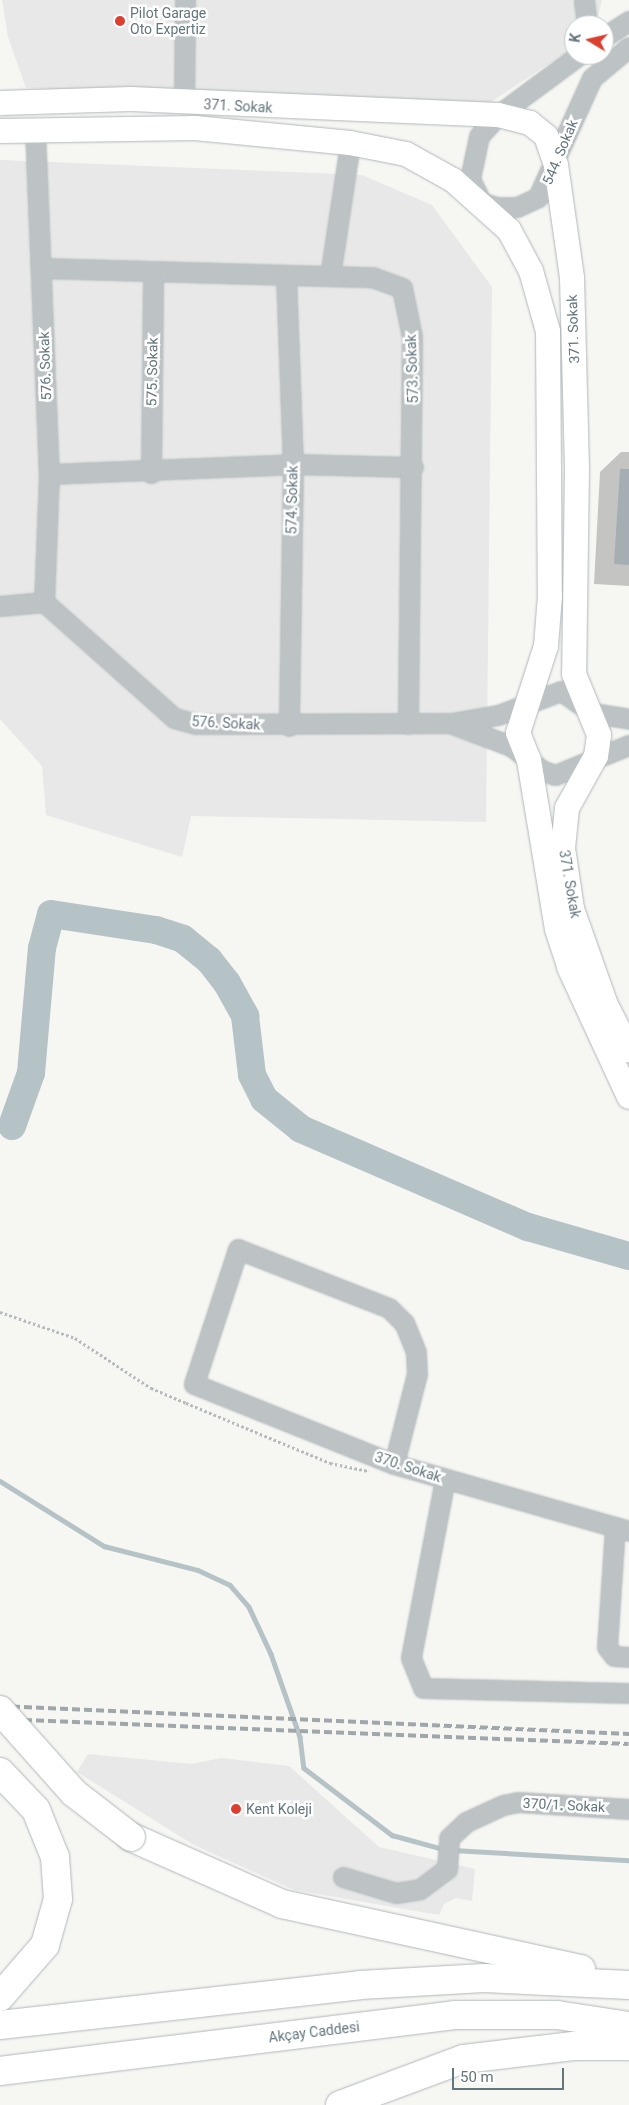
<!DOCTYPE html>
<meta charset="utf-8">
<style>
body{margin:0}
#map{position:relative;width:629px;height:2105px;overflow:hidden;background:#f6f6f3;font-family:Roboto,sans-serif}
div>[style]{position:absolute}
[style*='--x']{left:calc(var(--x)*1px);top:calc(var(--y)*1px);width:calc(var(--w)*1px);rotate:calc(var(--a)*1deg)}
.built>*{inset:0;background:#e7e8e7}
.shadow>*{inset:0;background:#0003}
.stream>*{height:4.5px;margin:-2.25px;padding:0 2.25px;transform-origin:2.25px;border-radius:2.25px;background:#b5c3c6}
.river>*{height:28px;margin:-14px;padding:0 14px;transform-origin:14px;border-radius:14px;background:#b5c3c6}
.building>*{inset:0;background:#a5afb3}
.path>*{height:2.5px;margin-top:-1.25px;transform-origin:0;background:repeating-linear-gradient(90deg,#b6babc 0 2.5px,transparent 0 5px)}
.roads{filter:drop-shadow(0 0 1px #b1b7ba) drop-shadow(0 0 1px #b1b7ba)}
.minor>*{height:19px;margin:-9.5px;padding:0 9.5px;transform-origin:9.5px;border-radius:9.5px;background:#bdc3c5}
.major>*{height:24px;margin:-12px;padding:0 12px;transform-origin:12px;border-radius:12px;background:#fff}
.highway>*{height:28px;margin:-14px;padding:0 14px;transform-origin:14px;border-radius:14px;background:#fff}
.rail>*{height:4px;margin-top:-2px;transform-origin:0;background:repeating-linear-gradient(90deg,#9fa7ab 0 8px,transparent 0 12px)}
.bridges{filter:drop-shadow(0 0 1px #b1b6b8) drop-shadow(0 0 1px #b1b6b8)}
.highway-bridge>*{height:28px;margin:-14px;padding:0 14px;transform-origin:14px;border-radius:14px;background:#fff}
.dots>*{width:14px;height:14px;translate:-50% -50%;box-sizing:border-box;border:2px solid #fff;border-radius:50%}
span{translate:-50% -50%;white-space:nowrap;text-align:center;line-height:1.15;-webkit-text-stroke:5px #fff;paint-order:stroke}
.poi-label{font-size:14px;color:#63757d}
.left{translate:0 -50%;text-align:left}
.street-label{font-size:14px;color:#63757d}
.north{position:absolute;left:564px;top:15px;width:50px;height:50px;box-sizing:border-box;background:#fff;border:1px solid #c1c8cb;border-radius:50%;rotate:279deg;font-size:14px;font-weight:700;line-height:20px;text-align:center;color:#63757d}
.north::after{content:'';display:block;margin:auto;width:18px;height:22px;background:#da3f2f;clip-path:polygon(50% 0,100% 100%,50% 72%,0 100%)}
.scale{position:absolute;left:452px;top:2068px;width:112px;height:22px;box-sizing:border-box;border:2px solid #63757d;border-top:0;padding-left:6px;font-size:15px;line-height:18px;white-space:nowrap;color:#63757d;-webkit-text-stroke:4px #fff;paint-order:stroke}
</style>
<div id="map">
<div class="built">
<div style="clip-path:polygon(2px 0,602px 0,596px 25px,574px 25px,574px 47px,488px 104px,26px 88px,8px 37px)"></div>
<div style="clip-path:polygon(0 160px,362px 175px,432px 205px,492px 287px,486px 822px,191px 816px,182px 857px,46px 815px,42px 766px,0 719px)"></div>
<div style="clip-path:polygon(88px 1754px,192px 1764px,221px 1758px,289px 1766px,379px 1847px,475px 1869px,472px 1901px,456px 1898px,444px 1904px,439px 1915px,294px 1890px,194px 1845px,77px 1772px)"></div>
</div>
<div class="shadow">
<div style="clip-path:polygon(621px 452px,629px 452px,629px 586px,594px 584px,600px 472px)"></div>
</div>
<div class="stream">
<div style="--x:0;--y:1481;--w:123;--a:32"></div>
<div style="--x:104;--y:1546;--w:97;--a:14.3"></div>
<div style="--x:198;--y:1570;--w:35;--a:25"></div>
<div style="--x:230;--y:1585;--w:29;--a:49"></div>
<div style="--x:249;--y:1607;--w:52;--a:64.9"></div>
<div style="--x:271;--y:1654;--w:88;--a:70.7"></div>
<div style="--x:300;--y:1737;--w:31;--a:83"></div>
<div style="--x:304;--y:1768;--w:111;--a:37.3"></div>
<div style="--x:392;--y:1835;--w:53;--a:15.4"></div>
<div style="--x:453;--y:1850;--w:176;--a:3.3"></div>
</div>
<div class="river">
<div style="--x:12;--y:1126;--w:56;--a:-70.3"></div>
<div style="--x:31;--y:1073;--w:125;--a:-85"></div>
<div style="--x:42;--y:948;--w:35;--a:-75"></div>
<div style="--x:51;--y:914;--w:106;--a:8.7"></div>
<div style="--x:156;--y:930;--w:28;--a:18"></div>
<div style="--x:183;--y:939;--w:33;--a:39"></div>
<div style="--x:209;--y:960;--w:29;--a:52"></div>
<div style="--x:227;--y:983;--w:38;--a:61"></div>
<div style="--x:245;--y:1016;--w:59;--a:83.2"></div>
<div style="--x:252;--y:1075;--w:27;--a:63"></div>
<div style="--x:264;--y:1099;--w:48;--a:39"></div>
<div style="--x:301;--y:1129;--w:247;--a:23.4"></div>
<div style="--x:528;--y:1227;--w:105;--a:16"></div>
</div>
<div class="building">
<div style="clip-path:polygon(620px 469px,629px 469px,629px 565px,614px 564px)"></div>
</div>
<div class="path">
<div style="--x:0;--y:1312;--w:79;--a:19.1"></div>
<div style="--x:75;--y:1338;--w:91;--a:33.3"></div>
<div style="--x:151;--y:1388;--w:38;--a:23"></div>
<div style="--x:186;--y:1403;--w:156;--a:22.6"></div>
<div style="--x:330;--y:1463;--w:40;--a:12"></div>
</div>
<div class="roads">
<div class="minor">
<div style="--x:584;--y:0;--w:25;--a:83"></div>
<div style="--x:604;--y:37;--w:30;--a:-33"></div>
<div style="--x:579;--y:55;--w:101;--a:143.5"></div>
<div style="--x:498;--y:115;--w:28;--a:132"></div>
<div style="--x:479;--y:136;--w:44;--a:101.8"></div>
<div style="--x:470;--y:179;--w:25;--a:64"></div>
<div style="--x:481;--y:202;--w:16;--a:18"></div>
<div style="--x:496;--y:207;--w:21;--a:0"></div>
<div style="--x:517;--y:207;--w:23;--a:-25"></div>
<div style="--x:538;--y:197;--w:131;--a:-65.6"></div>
<div style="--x:592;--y:78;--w:48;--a:-40"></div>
<div style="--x:184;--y:102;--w:102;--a:-89.4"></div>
<div style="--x:35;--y:129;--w:345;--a:87.7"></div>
<div style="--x:49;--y:474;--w:128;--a:92.2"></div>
<div style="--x:41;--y:268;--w:331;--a:1.6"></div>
<div style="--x:372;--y:277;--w:32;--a:20"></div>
<div style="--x:402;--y:288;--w:50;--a:78.5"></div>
<div style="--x:412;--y:337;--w:387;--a:90.6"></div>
<div style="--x:286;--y:275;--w:189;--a:87.9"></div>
<div style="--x:293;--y:464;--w:262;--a:90.9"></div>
<div style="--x:330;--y:276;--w:134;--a:-81.4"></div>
<div style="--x:151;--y:473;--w:202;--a:-89.4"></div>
<div style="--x:49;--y:474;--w:244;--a:-2.3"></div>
<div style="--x:293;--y:464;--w:120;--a:1.4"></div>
<div style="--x:0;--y:606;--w:44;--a:-5.2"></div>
<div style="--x:44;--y:602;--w:174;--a:41.7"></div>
<div style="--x:174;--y:718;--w:23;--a:15"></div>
<div style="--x:196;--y:724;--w:256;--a:-0.2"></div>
<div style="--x:452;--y:723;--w:47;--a:-9.9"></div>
<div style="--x:498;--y:715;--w:67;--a:-20.9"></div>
<div style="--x:561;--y:691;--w:39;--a:35"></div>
<div style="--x:593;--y:713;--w:36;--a:9"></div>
<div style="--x:453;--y:724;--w:62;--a:20.8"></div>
<div style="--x:511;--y:746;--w:39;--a:38"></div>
<div style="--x:542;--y:770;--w:14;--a:21"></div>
<div style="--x:555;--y:775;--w:80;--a:-22.1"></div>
<div style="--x:394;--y:1464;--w:93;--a:-75.7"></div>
<div style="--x:417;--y:1374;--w:22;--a:-93"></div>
<div style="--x:416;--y:1352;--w:31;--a:-112"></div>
<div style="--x:404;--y:1323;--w:21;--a:-135"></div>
<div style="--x:389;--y:1308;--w:162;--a:-158.7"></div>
<div style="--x:238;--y:1249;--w:142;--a:108.1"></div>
<div style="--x:194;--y:1384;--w:215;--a:21.8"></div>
<div style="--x:394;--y:1464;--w:244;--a:15.9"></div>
<div style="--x:445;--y:1479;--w:182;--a:100.8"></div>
<div style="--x:411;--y:1658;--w:32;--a:68"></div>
<div style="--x:423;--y:1688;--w:206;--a:1.4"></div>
<div style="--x:615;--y:1527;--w:120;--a:93.8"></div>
<div style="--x:607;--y:1647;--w:11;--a:52"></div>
<div style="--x:614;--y:1656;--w:15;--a:4"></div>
<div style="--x:343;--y:1877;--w:55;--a:16.8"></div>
<div style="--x:396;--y:1893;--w:24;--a:-9"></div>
<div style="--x:420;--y:1889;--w:34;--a:-37"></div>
<div style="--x:447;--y:1869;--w:31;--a:-86"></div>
<div style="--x:449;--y:1838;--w:23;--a:-43"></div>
<div style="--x:466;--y:1822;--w:41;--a:-24.7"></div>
<div style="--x:503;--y:1805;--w:16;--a:-11"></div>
<div style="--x:519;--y:1802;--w:110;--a:3.6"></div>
</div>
<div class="major">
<div style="--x:0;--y:103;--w:131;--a:-1.7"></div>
<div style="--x:131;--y:99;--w:367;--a:2.5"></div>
<div style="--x:498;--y:115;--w:33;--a:14"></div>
<div style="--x:530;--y:123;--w:21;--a:39"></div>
<div style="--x:546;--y:136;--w:31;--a:71"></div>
<div style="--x:556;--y:165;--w:114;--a:81.9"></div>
<div style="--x:572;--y:278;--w:190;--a:88.5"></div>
<div style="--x:577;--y:468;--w:206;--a:90.8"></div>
<div style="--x:574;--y:674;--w:66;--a:67.7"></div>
<div style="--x:599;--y:735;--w:21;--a:98"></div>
<div style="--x:596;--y:756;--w:60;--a:119.1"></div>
<div style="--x:567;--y:808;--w:40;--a:95.7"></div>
<div style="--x:563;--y:848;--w:62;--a:81.6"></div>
<div style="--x:572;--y:909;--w:102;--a:70.5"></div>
<div style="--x:606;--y:1005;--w:51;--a:62.9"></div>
<div style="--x:0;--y:131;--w:195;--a:-0.9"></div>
<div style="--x:195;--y:128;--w:156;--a:5.5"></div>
<div style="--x:350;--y:143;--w:57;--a:11.1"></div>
<div style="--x:406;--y:154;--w:54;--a:29"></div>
<div style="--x:453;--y:180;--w:75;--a:41.8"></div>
<div style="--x:509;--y:230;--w:47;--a:61.8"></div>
<div style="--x:531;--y:271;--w:62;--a:74.2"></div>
<div style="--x:548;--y:331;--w:265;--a:89.6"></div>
<div style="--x:550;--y:596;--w:50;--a:94.6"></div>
<div style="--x:546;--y:646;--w:91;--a:107.8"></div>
<div style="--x:518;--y:733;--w:29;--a:68"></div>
<div style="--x:529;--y:760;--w:171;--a:80.6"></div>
<div style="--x:557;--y:929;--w:40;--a:72"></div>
<div style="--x:569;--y:967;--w:143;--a:65.2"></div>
</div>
<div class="highway">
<div style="--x:0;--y:1772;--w:52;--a:46.5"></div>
<div style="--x:36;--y:1810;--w:51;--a:68"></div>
<div style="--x:55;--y:1857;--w:42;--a:85.9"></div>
<div style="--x:58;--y:1899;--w:48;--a:105.8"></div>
<div style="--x:45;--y:1945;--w:69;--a:130.9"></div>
<div style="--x:131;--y:1837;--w:165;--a:23.9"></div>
<div style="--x:282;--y:1904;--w:306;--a:12.3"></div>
<div style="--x:0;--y:2025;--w:362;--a:-6.3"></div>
<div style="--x:360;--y:1985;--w:124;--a:-3.2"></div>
<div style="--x:484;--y:1978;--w:145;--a:2.8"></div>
<div style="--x:0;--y:2071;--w:458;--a:-7"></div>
<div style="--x:455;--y:2015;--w:102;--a:0"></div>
<div style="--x:557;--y:2015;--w:73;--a:8.7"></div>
<div style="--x:340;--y:2105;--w:132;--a:-20.4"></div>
<div style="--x:464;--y:2059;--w:110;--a:-6.8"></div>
<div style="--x:573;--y:2046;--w:56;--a:0"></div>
</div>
</div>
<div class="rail">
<div style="--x:0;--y:1706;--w:630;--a:2.55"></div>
<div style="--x:0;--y:1719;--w:629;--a:2.28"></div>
</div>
<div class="bridges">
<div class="highway-bridge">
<div style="--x:0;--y:1710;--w:111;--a:48.3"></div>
<div style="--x:74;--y:1793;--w:72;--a:37.7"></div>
</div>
</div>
<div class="dots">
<div style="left:120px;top:21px;background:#da3f2f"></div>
<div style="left:236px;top:1809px;background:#da3f2f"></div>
</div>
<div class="poi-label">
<span class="left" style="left:130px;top:21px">Pilot Garage<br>Oto Expertiz</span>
<span class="left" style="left:246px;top:1809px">Kent Koleji</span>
</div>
<div class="street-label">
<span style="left:238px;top:106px;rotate:3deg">371. Sokak</span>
<span style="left:560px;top:152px;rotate:-67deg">544. Sokak</span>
<span style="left:573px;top:329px;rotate:-92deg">371. Sokak</span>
<span style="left:45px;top:366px;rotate:-92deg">576. Sokak</span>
<span style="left:412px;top:369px;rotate:-92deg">573. Sokak</span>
<span style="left:152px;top:372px;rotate:-89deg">575. Sokak</span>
<span style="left:292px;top:500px;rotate:-89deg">574. Sokak</span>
<span style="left:226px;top:723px;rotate:3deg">576. Sokak</span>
<span style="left:570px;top:884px;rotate:80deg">371. Sokak</span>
<span style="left:408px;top:1467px;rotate:18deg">370. Sokak</span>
<span style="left:564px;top:1805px;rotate:3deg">370/1. Sokak</span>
<span style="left:314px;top:2032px;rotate:-7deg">Akçay Caddesi</span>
</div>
<div class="north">K</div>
<div class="scale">50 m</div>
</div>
